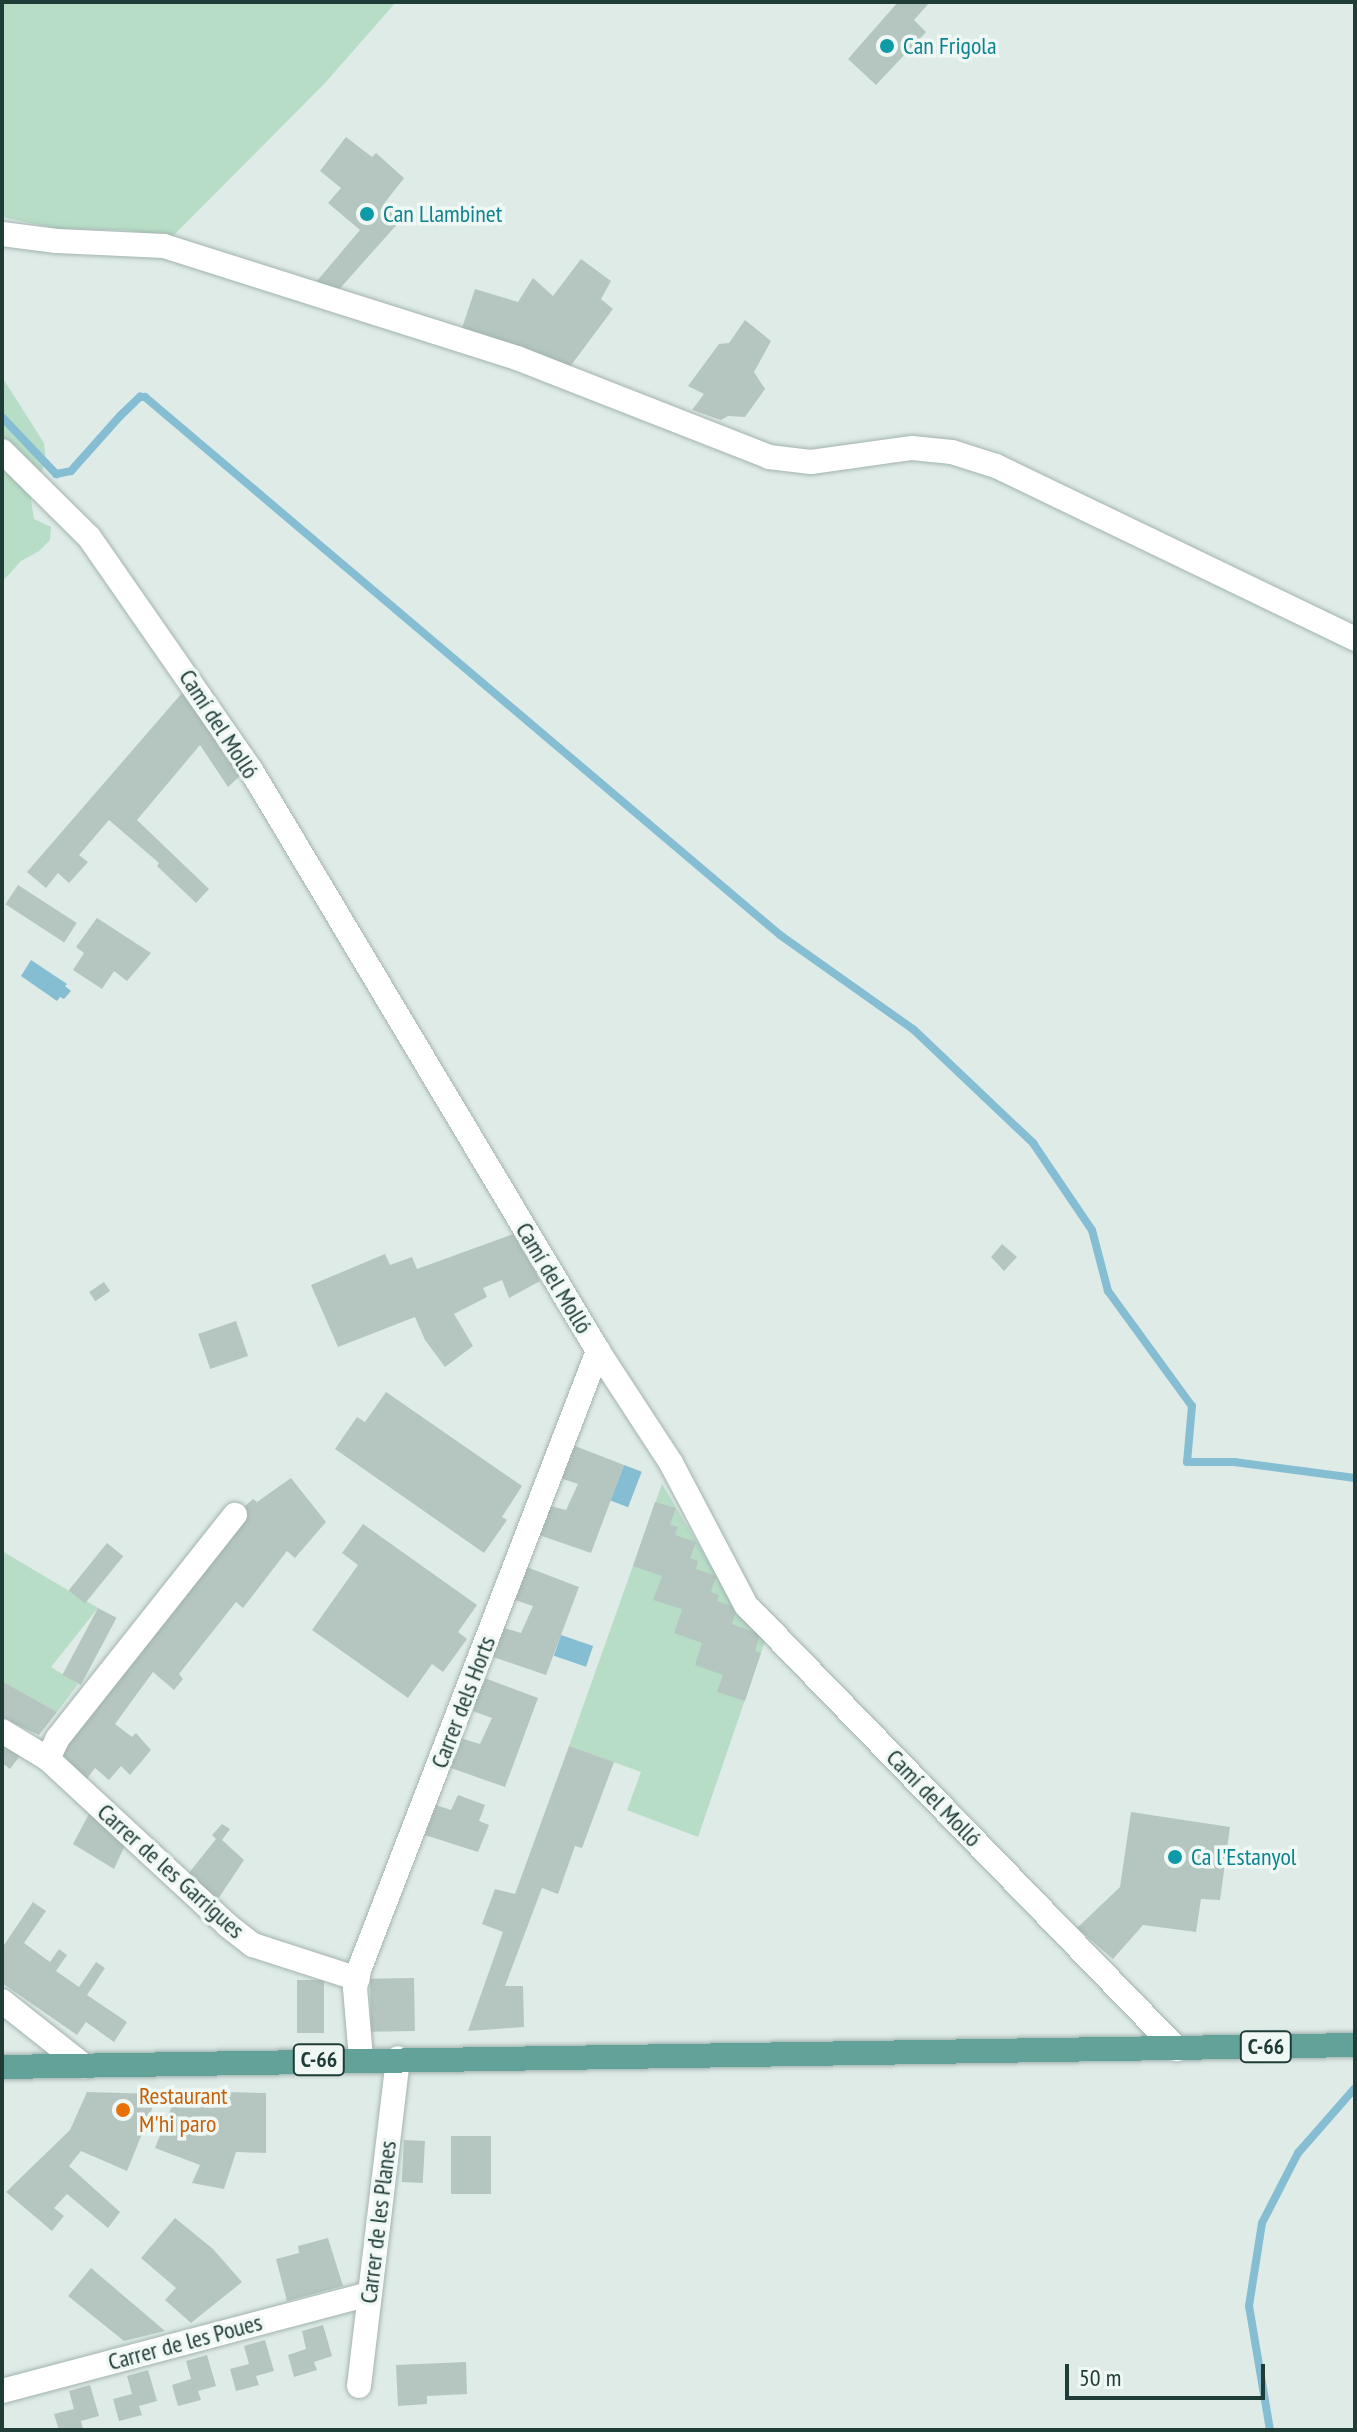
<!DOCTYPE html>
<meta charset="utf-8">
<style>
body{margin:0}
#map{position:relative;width:1357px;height:2432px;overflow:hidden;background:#dfebe7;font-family:"PT Sans Narrow",sans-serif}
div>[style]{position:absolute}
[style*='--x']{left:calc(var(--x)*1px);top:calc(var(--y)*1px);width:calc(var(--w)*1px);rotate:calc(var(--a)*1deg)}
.green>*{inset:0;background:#b7ddc6}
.water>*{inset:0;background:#85bed3;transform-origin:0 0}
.stream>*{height:8px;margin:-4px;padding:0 4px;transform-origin:4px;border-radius:4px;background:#85bed3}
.building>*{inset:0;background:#b5c6c0;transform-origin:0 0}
.roads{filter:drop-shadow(0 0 2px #a2b3af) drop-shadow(0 0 2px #a2b3af)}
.street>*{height:24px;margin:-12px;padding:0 12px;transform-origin:12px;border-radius:12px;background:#fff}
.primary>*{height:24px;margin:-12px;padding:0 12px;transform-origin:12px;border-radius:12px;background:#62a299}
.dots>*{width:22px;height:22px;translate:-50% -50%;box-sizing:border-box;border:4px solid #f0f8f5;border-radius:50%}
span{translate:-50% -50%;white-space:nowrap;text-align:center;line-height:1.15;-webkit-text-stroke:7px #f0f8f5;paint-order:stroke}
.shield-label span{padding:2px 6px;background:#f0f8f5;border:2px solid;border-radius:6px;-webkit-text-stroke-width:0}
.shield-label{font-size:22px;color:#203c37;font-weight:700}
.culture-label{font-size:24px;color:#0d838f}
.left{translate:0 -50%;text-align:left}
.street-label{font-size:24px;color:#203c37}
.food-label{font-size:24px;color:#c56008}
.frame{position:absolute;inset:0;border:4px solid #203c37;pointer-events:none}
.scale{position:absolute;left:1065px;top:2364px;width:200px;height:36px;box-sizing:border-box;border:4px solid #203c37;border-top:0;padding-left:10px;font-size:24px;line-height:28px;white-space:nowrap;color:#203c37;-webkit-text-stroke:6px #f0f8f5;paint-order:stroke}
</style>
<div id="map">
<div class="green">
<div style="clip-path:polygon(2px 2px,396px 2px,325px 83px,171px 238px,126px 230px,59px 229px,2px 217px)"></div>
<div style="clip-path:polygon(2px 377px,44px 443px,46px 463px,35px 483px,31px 500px,34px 519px,51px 527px,50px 540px,39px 551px,21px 561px,2px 582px)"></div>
<div style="clip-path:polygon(662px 1484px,732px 1601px,765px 1641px,698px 1837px,627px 1810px,641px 1772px,569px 1746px)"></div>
<div style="clip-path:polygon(2px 1551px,98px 1608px,51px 1667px,78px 1684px,57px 1712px,2px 1681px)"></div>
</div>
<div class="water">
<div style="clip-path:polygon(31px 960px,67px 984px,65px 986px,71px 991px,64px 999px,60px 997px,57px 1001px,21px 976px)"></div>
<div style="left:624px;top:1465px;width:19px;height:38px;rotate:21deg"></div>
<div style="left:561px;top:1635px;width:34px;height:22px;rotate:19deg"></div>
</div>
<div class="stream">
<div style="--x:2;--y:417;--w:79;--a:46.5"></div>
<div style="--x:56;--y:474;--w:15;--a:-11"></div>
<div style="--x:71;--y:471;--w:74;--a:-48.3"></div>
<div style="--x:120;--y:416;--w:28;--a:-44"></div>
<div style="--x:140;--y:397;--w:5;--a:0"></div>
<div style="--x:145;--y:397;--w:832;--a:40.27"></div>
<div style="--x:780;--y:935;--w:163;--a:35.3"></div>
<div style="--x:913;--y:1029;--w:166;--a:43.5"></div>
<div style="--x:1033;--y:1143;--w:105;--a:55.9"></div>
<div style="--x:1092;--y:1230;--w:63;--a:75.3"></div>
<div style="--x:1108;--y:1291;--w:142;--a:53.9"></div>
<div style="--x:1192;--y:1406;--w:56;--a:95.1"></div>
<div style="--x:1187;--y:1462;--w:47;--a:0"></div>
<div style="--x:1234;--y:1462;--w:122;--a:7.5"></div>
<div style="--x:1270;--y:2430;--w:126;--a:-99.6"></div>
<div style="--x:1249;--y:2306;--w:84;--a:-81.1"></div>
<div style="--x:1262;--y:2223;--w:79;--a:-62.8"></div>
<div style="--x:1298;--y:2153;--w:86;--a:-48.8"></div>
</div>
<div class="building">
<div style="clip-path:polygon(898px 2px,930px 2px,914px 20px,926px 32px,876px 85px,848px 59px)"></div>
<div style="clip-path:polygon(346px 137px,372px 157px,376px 153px,404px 178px,383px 205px,400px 221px,335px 294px,317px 281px,360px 230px,328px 203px,341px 188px,320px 171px)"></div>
<div style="clip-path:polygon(581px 259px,611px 281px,601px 299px,613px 309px,569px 368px,461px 331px,475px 289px,518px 302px,533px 278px,553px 296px)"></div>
<div style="clip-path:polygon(745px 320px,771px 341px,754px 372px,765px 389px,745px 417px,728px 416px,721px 420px,692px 410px,704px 394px,688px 386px,719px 344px,729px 343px)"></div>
<div style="clip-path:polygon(182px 693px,242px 774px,228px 787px,200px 745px,137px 820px,209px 889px,196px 903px,157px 866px,159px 863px,109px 820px,79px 855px,88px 862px,69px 883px,58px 873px,46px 888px,27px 872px)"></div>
<div style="left:18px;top:885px;width:70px;height:23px;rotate:33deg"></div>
<div style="clip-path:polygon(97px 918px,151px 953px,127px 981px,114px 971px,102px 989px,73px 970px,84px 953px,76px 947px)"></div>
<div style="clip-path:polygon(516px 1233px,540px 1281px,509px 1298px,502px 1280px,483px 1288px,487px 1297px,454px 1314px,473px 1346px,445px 1367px,425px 1340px,415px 1317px,338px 1347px,311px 1285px,385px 1254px,390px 1265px,412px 1257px,417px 1269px)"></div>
<div style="clip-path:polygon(1002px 1244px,1017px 1257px,1004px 1271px,991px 1257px)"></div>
<div style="left:104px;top:1282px;width:11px;height:18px;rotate:56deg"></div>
<div style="left:236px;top:1321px;width:37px;height:40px;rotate:71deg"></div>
<div style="clip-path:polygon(386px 1392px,522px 1486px,502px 1517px,507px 1520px,484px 1553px,335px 1449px,357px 1417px,365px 1422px)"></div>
<div style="clip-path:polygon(570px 1444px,624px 1465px,591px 1553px,536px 1534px,547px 1505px,566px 1510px,578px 1484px,557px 1477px)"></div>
<div style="clip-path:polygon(291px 1478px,326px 1522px,295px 1558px,287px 1551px,243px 1608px,236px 1602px,179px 1674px,183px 1679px,174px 1690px,153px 1672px,115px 1724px,132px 1737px,136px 1733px,151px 1750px,130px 1775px,121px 1766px,109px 1780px,95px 1768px,86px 1780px,57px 1752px,235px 1515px,253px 1499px,257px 1502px)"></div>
<div style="clip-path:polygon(655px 1502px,676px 1508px,670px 1525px,678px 1527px,675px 1535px,696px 1542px,690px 1558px,698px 1561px,696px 1569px,716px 1576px,711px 1592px,719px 1595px,717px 1601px,737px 1608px,732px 1624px,760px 1634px,755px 1651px,761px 1653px,745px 1701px,717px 1692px,723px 1675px,695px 1665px,702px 1643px,674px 1633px,682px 1609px,653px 1600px,662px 1576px,633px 1566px)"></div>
<div style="clip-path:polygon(363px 1524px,477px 1605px,458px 1632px,467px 1639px,443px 1672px,432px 1664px,408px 1698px,312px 1630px,358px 1565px,342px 1553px)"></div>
<div style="left:107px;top:1543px;width:21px;height:61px;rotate:39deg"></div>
<div style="clip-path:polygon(524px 1566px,579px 1587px,546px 1675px,490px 1656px,501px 1627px,521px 1633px,533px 1606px,512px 1599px)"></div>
<div style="left:98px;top:1608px;width:21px;height:76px;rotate:28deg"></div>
<div style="clip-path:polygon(482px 1677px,538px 1698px,505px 1787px,448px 1767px,460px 1738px,480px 1744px,492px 1718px,470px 1710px)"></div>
<div style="clip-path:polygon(2px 1681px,57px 1712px,39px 1735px,2px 1718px)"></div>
<div style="clip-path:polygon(5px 1742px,22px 1753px,10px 1769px,2px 1763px)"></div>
<div style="clip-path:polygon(569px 1746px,614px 1762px,582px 1848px,575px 1846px,558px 1894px,542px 1888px,505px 1986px,523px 1986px,524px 2027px,468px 2031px,503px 1932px,482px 1924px,495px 1889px,515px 1894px)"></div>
<div style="clip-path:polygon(458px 1795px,485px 1805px,479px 1821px,489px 1825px,478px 1852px,425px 1835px,436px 1805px,451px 1810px)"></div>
<div style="clip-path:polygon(91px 1810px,126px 1843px,114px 1869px,73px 1844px)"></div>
<div style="clip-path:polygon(1131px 1812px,1230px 1827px,1220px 1900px,1201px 1899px,1196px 1932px,1143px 1925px,1113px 1959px,1077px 1928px,1120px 1887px)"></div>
<div style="clip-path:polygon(222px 1824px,230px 1829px,222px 1840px,244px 1860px,218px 1899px,188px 1874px,216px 1839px,212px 1835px)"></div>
<div style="clip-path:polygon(33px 1902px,46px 1911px,24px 1943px,50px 1962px,59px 1949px,67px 1955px,56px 1971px,79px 1987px,96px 1962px,105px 1968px,87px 1995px,127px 2022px,114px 2042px,86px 2022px,77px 2035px,2px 1983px,2px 1948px)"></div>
<div style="left:414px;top:1978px;width:53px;height:44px;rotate:89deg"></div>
<div style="left:297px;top:1980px;width:27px;height:53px"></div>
<div style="clip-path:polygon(178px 2091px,266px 2093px,266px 2153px,236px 2152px,224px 2189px,192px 2183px,200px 2165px,155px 2148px)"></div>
<div style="clip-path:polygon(87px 2092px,158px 2094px,127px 2171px,81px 2151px,69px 2166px,120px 2212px,108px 2228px,67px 2194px,54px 2208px,64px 2216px,52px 2231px,6px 2192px,70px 2130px)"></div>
<div style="left:491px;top:2136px;width:58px;height:40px;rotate:90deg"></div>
<div style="left:404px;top:2140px;width:21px;height:42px;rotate:3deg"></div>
<div style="clip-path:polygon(175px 2218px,213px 2249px,242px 2282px,191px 2323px,165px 2300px,176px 2288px,141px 2258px)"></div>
<div style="clip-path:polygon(328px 2238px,343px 2286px,287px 2301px,276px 2259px,299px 2253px,298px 2246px)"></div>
<div style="clip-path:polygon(91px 2268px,165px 2331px,124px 2341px,68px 2296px)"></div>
<div style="clip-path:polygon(323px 2325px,332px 2356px,314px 2362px,317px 2370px,294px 2377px,288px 2355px,306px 2349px,302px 2331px)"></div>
<div style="clip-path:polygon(265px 2340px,274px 2371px,256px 2376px,259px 2385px,236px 2391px,230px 2369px,249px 2364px,244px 2346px)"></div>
<div style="clip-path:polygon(207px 2355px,216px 2386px,198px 2391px,201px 2400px,178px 2406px,172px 2385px,191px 2379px,186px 2361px)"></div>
<div style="clip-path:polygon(466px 2362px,467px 2394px,427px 2396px,427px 2404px,398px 2406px,396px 2365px)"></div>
<div style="clip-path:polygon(148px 2370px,157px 2401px,139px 2406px,142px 2415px,119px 2421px,113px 2399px,132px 2394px,127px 2376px)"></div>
<div style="clip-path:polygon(90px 2385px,99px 2416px,81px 2421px,83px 2429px,59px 2430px,54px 2414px,74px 2409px,69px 2391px)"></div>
</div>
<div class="roads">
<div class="street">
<div style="--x:2;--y:234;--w:55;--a:7.3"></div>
<div style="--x:57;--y:241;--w:107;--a:2.7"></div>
<div style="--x:164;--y:246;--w:370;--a:17.6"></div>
<div style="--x:517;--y:358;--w:271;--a:21.4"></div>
<div style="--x:769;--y:457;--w:42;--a:6.8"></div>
<div style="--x:811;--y:462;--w:102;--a:-7.9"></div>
<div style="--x:912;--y:448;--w:40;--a:5.7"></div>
<div style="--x:952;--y:452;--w:46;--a:17.7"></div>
<div style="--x:996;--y:466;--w:399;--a:25.7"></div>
<div style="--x:2;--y:451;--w:122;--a:44.7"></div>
<div style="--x:89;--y:537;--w:284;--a:55.2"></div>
<div style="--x:251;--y:770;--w:677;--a:59.15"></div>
<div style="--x:598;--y:1351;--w:134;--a:56.9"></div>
<div style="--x:671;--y:1463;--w:161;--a:62.2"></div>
<div style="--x:746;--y:1605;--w:619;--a:45.85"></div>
<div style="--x:2;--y:1731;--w:54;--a:31.3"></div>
<div style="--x:48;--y:1759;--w:244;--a:42.8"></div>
<div style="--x:227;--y:1925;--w:33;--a:38"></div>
<div style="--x:253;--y:1945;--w:110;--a:17.9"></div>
<div style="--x:48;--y:1759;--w:23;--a:-65"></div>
<div style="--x:58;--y:1738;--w:285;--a:-51.6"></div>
<div style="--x:2;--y:2001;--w:105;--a:38.4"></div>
<div style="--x:361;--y:2058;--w:70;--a:-94.9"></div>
<div style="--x:355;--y:1988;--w:18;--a:-77"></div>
<div style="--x:359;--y:1970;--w:664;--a:-68.89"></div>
<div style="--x:359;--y:2386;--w:330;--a:-83.2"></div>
<div style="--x:2;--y:2391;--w:379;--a:-14.8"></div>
</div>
<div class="primary">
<div style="--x:2;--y:2067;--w:1353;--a:-0.93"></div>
</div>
</div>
<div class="dots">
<div style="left:887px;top:46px;background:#0f9aa8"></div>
<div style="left:367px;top:214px;background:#0f9aa8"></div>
<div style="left:1175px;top:1857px;background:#0f9aa8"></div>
<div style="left:123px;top:2110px;background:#e8710a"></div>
</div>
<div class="shield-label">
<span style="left:1266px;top:2047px">C-66</span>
<span style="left:319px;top:2060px">C-66</span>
</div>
<div class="culture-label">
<span class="left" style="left:903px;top:46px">Can Frigola</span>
<span class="left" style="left:383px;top:214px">Can Llambinet</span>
<span class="left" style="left:1191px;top:1857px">Ca l'Estanyol</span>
</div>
<div class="street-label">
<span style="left:219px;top:724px;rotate:57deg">Camí del Molló</span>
<span style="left:554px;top:1278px;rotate:59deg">Camí del Molló</span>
<span style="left:463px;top:1702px;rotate:-69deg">Carrer dels Horts</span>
<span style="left:934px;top:1798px;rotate:46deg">Camí del Molló</span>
<span style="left:171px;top:1871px;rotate:42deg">Carrer de les Garrigues</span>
<span style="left:378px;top:2222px;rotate:-83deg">Carrer de les Planes</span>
<span style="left:185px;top:2342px;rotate:-15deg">Carrer de les Poues</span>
</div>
<div class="food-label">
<span class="left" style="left:139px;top:2110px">Restaurant<br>M'hi paro</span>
</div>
<div class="frame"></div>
<div class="scale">50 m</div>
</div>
